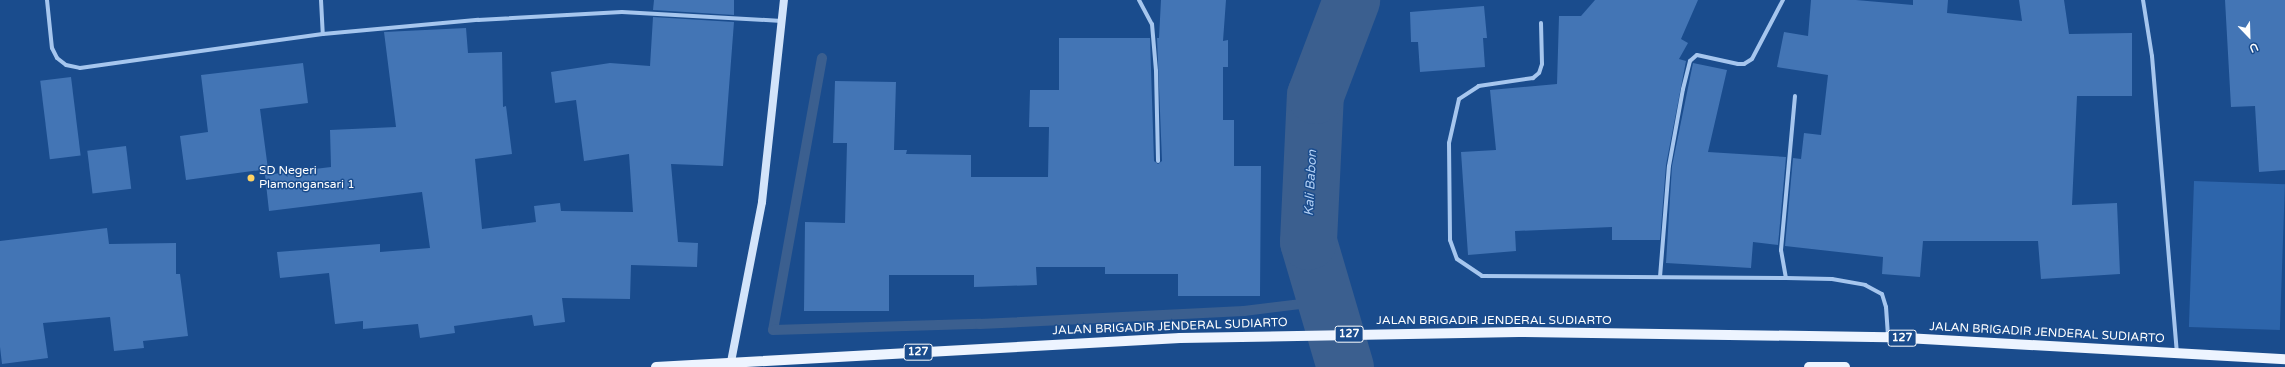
<!DOCTYPE html>
<style>
body{margin:0}
#map{position:relative;width:2285px;height:367px;overflow:hidden;background:#1a4c8d;font-family:"Varela Round",sans-serif}
div>[style]{position:absolute}
[style*='--x']{left:calc(var(--x)*1px);top:calc(var(--y)*1px);width:calc(var(--w)*1px);rotate:calc(var(--a)*1deg)}
.green>*{inset:0;background:#2d65ab;transform-origin:0 0}
.stream>*{height:10px;margin:-5px;padding:0 5px;transform-origin:5px;border-radius:5px;background:#3b5f8f}
.river>*{height:57px;margin:-28.5px;padding:0 28.5px;transform-origin:28.5px;border-radius:28.5px;background:#3b5f8f}
.building>*{inset:0;background:#4375b5;transform-origin:0 0}
.street>*{height:4px;margin:-2px;padding:0 2px;transform-origin:2px;border-radius:2px;background:#a6c6ee}
.secondary>*{height:8px;margin:-4px;padding:0 4px;transform-origin:4px;border-radius:4px;background:#d3e4fa}
.primary>*{height:10px;margin:-5px;padding:0 5px;transform-origin:5px;border-radius:5px;background:#edf4ff}
.dots>*{width:11px;height:11px;translate:-50% -50%;box-sizing:border-box;border:2px solid #1a4c8d;border-radius:50%}
span{translate:-50% -50%;white-space:nowrap;text-align:center;line-height:1.15;-webkit-text-stroke:3px #1a4c8d;paint-order:stroke}
.shield-label span{padding:1px 3px;background:#1a4c8d;border:1px solid;border-radius:3px;-webkit-text-stroke-width:0}
.shield-label{font-size:11px;color:#fff;font-weight:700}
.poi-label{font-size:12px;color:#fff}
.left{translate:0 -50%;text-align:left}
.street-label{font-size:12px;color:#fff}
.water-label{font-size:13px;color:#b2d0f5;font-style:italic}
.north{position:absolute;left:2229px;top:16px;width:40px;height:40px;-webkit-text-stroke:3px #1a4c8d;paint-order:stroke;rotate:157deg;font-size:11px;font-weight:700;line-height:16px;text-align:center;color:#fff}
.north::after{content:'';display:block;margin:auto;width:14px;height:18px;background:#fff;clip-path:polygon(50% 0,100% 100%,50% 72%,0 100%)}
</style>
<div id="map">
<div class="green">
<div style="left:2194px;top:181px;width:91px;height:146px;rotate:2deg"></div>
</div>
<div class="stream">
<div style="--x:822;--y:58;--w:276;--a:100.2"></div>
<div style="--x:773;--y:330;--w:207;--a:-1.7"></div>
<div style="--x:980;--y:324;--w:264;--a:-2.8"></div>
<div style="--x:1244;--y:311;--w:83;--a:-7"></div>
</div>
<div class="river">
<div style="--x:1345;--y:367;--w:131;--a:-106.4"></div>
<div style="--x:1308;--y:241;--w:146;--a:-87.3"></div>
<div style="--x:1315;--y:95;--w:102;--a:-69.2"></div>
</div>
<div class="building">
<div style="clip-path:polygon(654px 0,734px 0,734px 15px,653px 10px)"></div>
<div style="clip-path:polygon(1161px 0,1226px 0,1223px 41px,1228px 40px,1228px 67px,1223px 67px,1223px 120px,1234px 120px,1234px 166px,1261px 166px,1260px 296px,1178px 296px,1178px 274px,1105px 274px,1105px 267px,1036px 267px,1037px 285px,974px 287px,974px 275px,889px 275px,889px 311px,804px 311px,805px 222px,845px 223px,847px 143px,833px 143px,835px 81px,896px 82px,894px 150px,907px 150px,906px 154px,971px 155px,971px 177px,1048px 177px,1049px 127px,1029px 127px,1030px 90px,1059px 90px,1059px 38px,1150px 38px,1154px 161px,1158px 164px,1162px 161px,1157px 38px,1159px 38px)"></div>
<div style="clip-path:polygon(1595px 0,1698px 0,1681px 39px,1688px 43px,1679px 59px,1686px 61px,1666px 165px,1660px 240px,1612px 240px,1612px 227px,1515px 231px,1516px 251px,1468px 255px,1461px 152px,1496px 150px,1490px 90px,1557px 84px,1559px 16px,1581px 16px)"></div>
<div style="clip-path:polygon(1811px 0,1856px 0,1913px 5px,1913px 0,1948px 0,1947px 13px,2022px 21px,2019px 0,2064px 0,2069px 34px,2132px 33px,2132px 96px,2077px 96px,2072px 205px,2117px 203px,2120px 274px,2041px 279px,2038px 241px,1923px 241px,1920px 277px,1882px 274px,1883px 257px,1785px 246px,1793px 158px,1801px 159px,1804px 133px,1821px 135px,1828px 75px,1777px 67px,1784px 32px,1808px 36px)"></div>
<div style="clip-path:polygon(2225px 0,2285px 0,2285px 170px,2259px 172px,2255px 106px,2231px 107px)"></div>
<div style="clip-path:polygon(1484px 6px,1487px 38px,1483px 38px,1485px 67px,1420px 72px,1418px 42px,1411px 42px,1410px 12px)"></div>
<div style="clip-path:polygon(653px 17px,734px 22px,723px 166px,671px 164px,678px 242px,698px 243px,697px 267px,631px 265px,630px 299px,562px 298px,565px 322px,534px 326px,532px 315px,454px 326px,455px 333px,420px 338px,418px 324px,363px 329px,363px 321px,335px 324px,329px 273px,280px 278px,277px 252px,380px 244px,380px 252px,430px 248px,422px 192px,269px 211px,265px 175px,331px 167px,330px 130px,396px 127px,384px 32px,466px 28px,468px 53px,502px 52px,503px 107px,506px 106px,512px 154px,475px 159px,482px 229px,536px 222px,534px 206px,560px 203px,561px 211px,633px 212px,629px 154px,584px 161px,576px 100px,555px 103px,551px 72px,610px 63px,650px 66px)"></div>
<div style="clip-path:polygon(303px 63px,308px 103px,260px 109px,268px 169px,186px 180px,180px 136px,208px 132px,201px 75px)"></div>
<div style="clip-path:polygon(1693px 63px,1727px 70px,1708px 152px,1786px 157px,1778px 245px,1753px 242px,1751px 268px,1666px 263px,1672px 166px)"></div>
<div style="left:71px;top:77px;width:79px;height:31px;rotate:83deg"></div>
<div style="left:126px;top:146px;width:43px;height:39px;rotate:83deg"></div>
<div style="clip-path:polygon(107px 228px,109px 244px,176px 243px,176px 274px,180px 274px,188px 336px,143px 341px,144px 348px,114px 351px,110px 317px,43px 323px,48px 358px,2px 364px,0 347px,0 241px)"></div>
</div>
<div class="street">
<div style="--x:47;--y:0;--w:48;--a:84.1"></div>
<div style="--x:52;--y:48;--w:11;--a:63"></div>
<div style="--x:57;--y:58;--w:11;--a:38"></div>
<div style="--x:66;--y:65;--w:14;--a:12"></div>
<div style="--x:80;--y:68;--w:245;--a:-8"></div>
<div style="--x:323;--y:34;--w:156;--a:-5.2"></div>
<div style="--x:478;--y:20;--w:144;--a:-3.2"></div>
<div style="--x:622;--y:12;--w:160;--a:3.2"></div>
<div style="--x:321;--y:0;--w:34;--a:87"></div>
<div style="--x:1139;--y:0;--w:27;--a:62"></div>
<div style="--x:1152;--y:24;--w:47;--a:85.1"></div>
<div style="--x:1156;--y:71;--w:90;--a:88.7"></div>
<div style="--x:2143;--y:0;--w:57;--a:80.9"></div>
<div style="--x:2152;--y:56;--w:297;--a:85.2"></div>
<div style="--x:1541;--y:23;--w:41;--a:88.6"></div>
<div style="--x:1542;--y:64;--w:9;--a:108"></div>
<div style="--x:1539;--y:73;--w:8;--a:140"></div>
<div style="--x:1533;--y:78;--w:55;--a:171.6"></div>
<div style="--x:1479;--y:86;--w:24;--a:147"></div>
<div style="--x:1459;--y:99;--w:45;--a:102.8"></div>
<div style="--x:1449;--y:143;--w:97;--a:89.4"></div>
<div style="--x:1450;--y:240;--w:20;--a:70"></div>
<div style="--x:1457;--y:259;--w:30;--a:34"></div>
<div style="--x:1482;--y:276;--w:304;--a:0.4"></div>
<div style="--x:1795;--y:96;--w:155;--a:95.2"></div>
<div style="--x:1781;--y:250;--w:28;--a:80"></div>
<div style="--x:1786;--y:278;--w:46;--a:1.2"></div>
<div style="--x:1832;--y:279;--w:34;--a:10"></div>
<div style="--x:1865;--y:285;--w:19;--a:28"></div>
<div style="--x:1882;--y:294;--w:14;--a:73"></div>
<div style="--x:1886;--y:307;--w:30;--a:86"></div>
<div style="--x:1660;--y:277;--w:111;--a:-85.4"></div>
<div style="--x:1669;--y:166;--w:78;--a:-79.7"></div>
<div style="--x:1683;--y:89;--w:29;--a:-76"></div>
<div style="--x:1690;--y:61;--w:9;--a:-41"></div>
<div style="--x:1697;--y:55;--w:42;--a:12.4"></div>
<div style="--x:1738;--y:64;--w:6;--a:0"></div>
<div style="--x:1744;--y:64;--w:9;--a:-32"></div>
<div style="--x:1752;--y:59;--w:67;--a:-62.3"></div>
</div>
<div class="secondary">
<div style="--x:730;--y:367;--w:168;--a:-79"></div>
<div style="--x:762;--y:202;--w:203;--a:-83.8"></div>
</div>
<div class="primary">
<div style="--x:656;--y:367;--w:525;--a:-3.17"></div>
<div style="--x:1180;--y:338;--w:339;--a:-1"></div>
<div style="--x:1519;--y:332;--w:369;--a:0.8"></div>
<div style="--x:1888;--y:337;--w:398;--a:3.2"></div>
<div style="--x:1809;--y:367;--w:36;--a:0"></div>
</div>
<div class="dots">
<div style="left:251px;top:178px;background:#ffd263"></div>
</div>
<div class="shield-label">
<span style="left:1349px;top:334px">127</span>
<span style="left:1902px;top:338px">127</span>
<span style="left:918px;top:352px">127</span>
</div>
<div class="poi-label">
<span class="left" style="left:259px;top:178px">SD Negeri<br>Plamongansari 1</span>
</div>
<div class="street-label">
<span style="left:1494px;top:321px">JALAN BRIGADIR JENDERAL SUDIARTO</span>
<span style="left:1170px;top:327px;rotate:-2deg">JALAN BRIGADIR JENDERAL SUDIARTO</span>
<span style="left:2047px;top:333px;rotate:3deg">JALAN BRIGADIR JENDERAL SUDIARTO</span>
</div>
<div class="water-label">
<span style="left:1311px;top:183px;rotate:-87deg">Kali Babon</span>
</div>
<div class="north">U</div>
</div>
